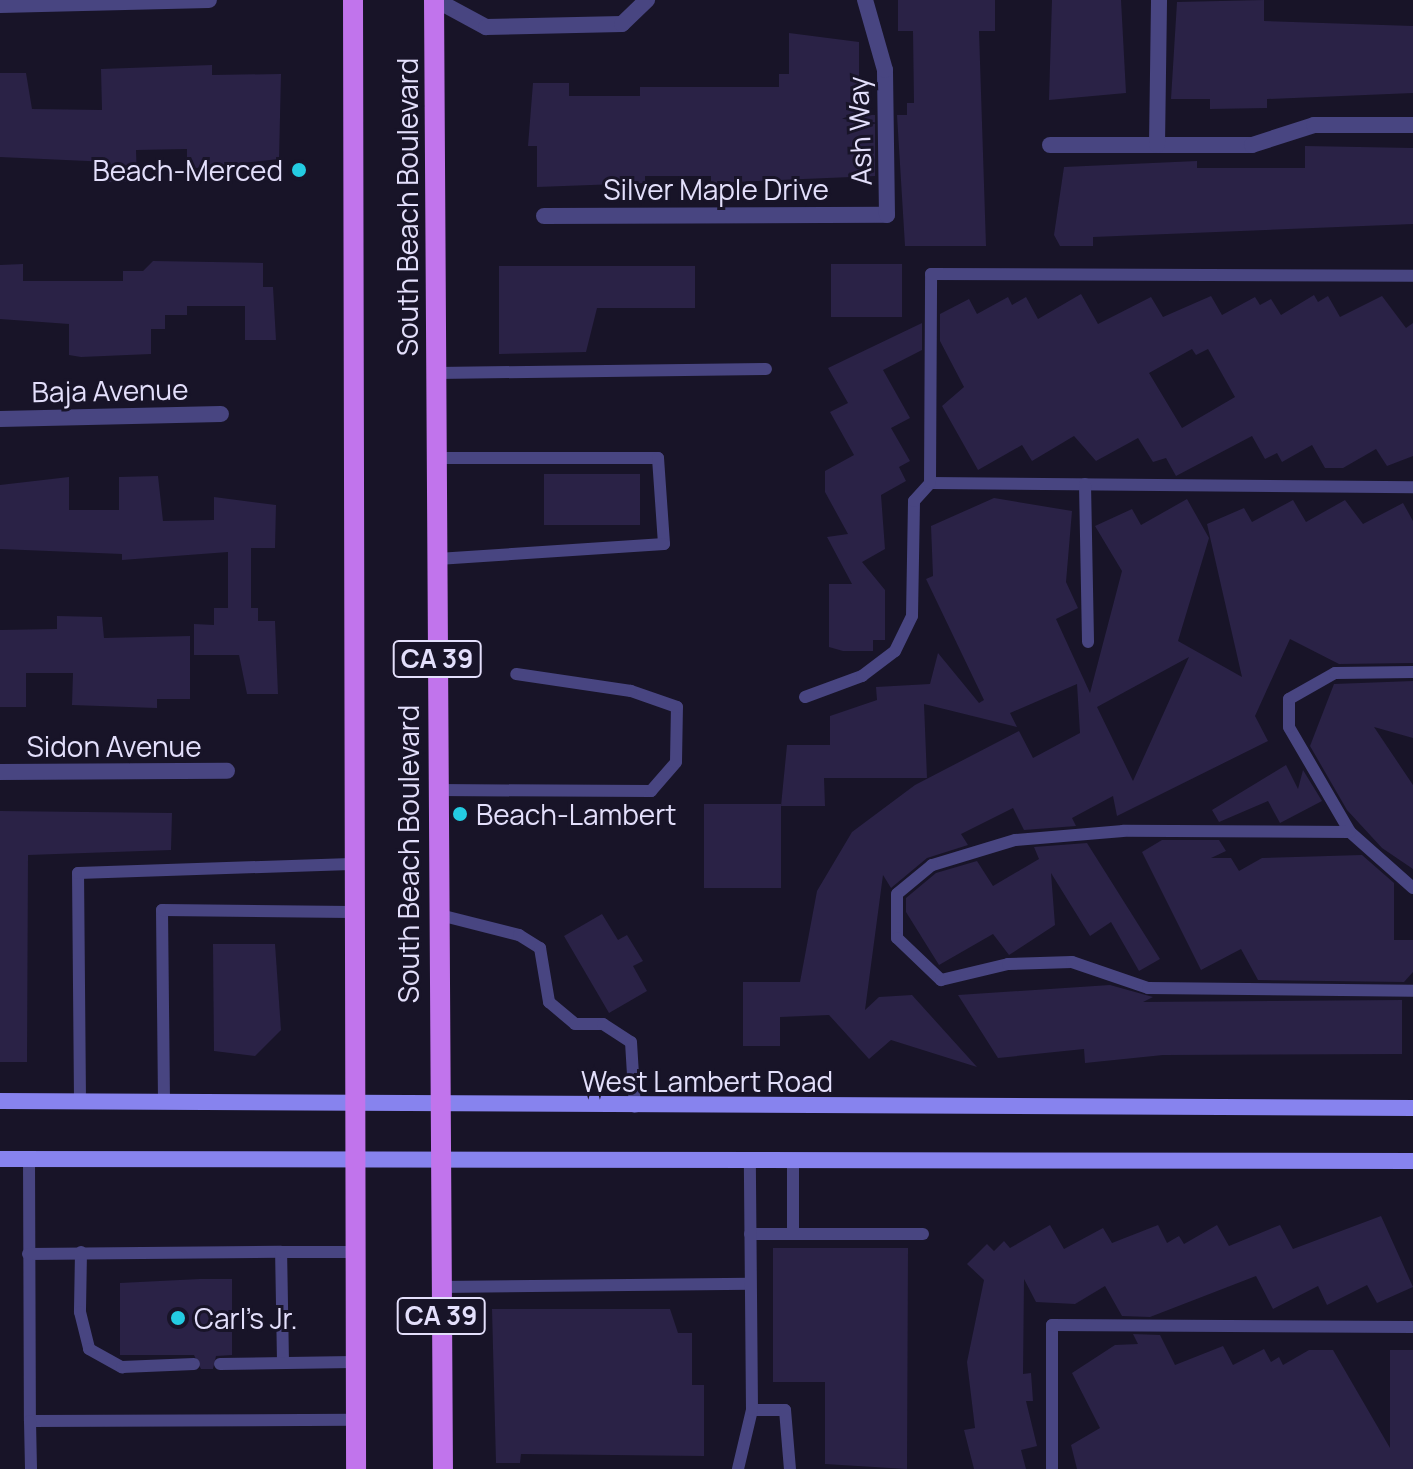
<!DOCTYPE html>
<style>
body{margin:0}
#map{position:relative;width:1413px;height:1469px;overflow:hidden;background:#181428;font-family:Manrope,sans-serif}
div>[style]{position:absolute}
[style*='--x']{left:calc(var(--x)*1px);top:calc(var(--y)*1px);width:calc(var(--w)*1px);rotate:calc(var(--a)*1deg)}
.building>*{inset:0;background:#2a2246;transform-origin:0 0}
.service>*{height:12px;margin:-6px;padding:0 6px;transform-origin:6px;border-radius:6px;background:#484581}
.minor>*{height:16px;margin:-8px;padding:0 8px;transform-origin:8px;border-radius:8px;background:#484581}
.secondary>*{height:16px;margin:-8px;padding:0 8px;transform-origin:8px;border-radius:8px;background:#8783ee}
.primary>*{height:20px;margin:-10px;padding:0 10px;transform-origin:10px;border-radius:10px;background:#c174ec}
.dots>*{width:22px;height:22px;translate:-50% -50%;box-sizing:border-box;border:4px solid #181428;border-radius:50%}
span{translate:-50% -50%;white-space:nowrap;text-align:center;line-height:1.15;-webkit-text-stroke:6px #181428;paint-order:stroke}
.shield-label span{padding:2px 6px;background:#181428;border:2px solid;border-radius:6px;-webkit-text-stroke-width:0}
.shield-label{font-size:26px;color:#e3dffb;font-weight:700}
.street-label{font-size:28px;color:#e3dffb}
.poi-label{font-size:28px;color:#e3dffb}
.right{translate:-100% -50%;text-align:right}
.left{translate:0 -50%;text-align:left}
</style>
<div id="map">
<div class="building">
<div style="clip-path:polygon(898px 0,995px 0,995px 31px,979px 31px,986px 246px,905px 246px,897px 115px,907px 115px,907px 103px,914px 103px,913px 31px,898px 31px)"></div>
<div style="clip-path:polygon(1052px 0,1121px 0,1126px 93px,1049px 100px)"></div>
<div style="clip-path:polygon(1264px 0,1264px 21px,1413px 26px,1413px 93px,1267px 99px,1267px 108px,1210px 109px,1210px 99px,1171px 99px,1177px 2px)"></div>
<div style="clip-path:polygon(789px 33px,859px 42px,859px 114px,875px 115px,875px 176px,711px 183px,711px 176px,645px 176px,645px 183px,537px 187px,537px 146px,528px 146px,533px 83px,569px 83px,569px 96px,640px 96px,640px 87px,779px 87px,779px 74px,789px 74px)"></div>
<div style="clip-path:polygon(212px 65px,212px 75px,281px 74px,279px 159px,187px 169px,187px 149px,136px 150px,137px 181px,109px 182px,109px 162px,0 157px,0 73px,26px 73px,32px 109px,102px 110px,101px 69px)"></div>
<div style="clip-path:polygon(1305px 146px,1413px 148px,1413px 224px,1093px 237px,1093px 246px,1060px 246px,1054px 235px,1064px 167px,1197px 161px,1197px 168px,1305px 168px)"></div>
<div style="clip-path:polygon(153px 261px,263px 263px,263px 287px,273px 287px,276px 340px,245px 340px,245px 306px,187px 306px,187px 315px,165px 315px,165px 329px,151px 329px,151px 354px,81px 357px,69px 355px,69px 324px,0 319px,0 265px,23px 264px,23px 281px,123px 281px,123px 271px,143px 271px)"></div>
<div style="left:831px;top:264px;width:71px;height:53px"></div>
<div style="clip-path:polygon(499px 266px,695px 266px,695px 308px,597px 308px,586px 352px,499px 354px)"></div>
<div style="clip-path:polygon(evenodd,1081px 294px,1098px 324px,1151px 297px,1163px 317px,1211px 296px,1222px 315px,1255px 297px,1260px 305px,1271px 299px,1281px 315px,1314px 295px,1318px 302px,1328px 296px,1340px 317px,1382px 296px,1406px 328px,1413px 323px,1413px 456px,1387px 466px,1376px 449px,1343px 468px,1325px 468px,1312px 445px,1282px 462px,1277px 453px,1265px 459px,1252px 436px,1176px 476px,1166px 458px,1153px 462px,1138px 438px,1096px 461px,1074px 436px,1032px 461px,1022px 445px,978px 470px,942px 406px,964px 387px,940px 341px,940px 314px,969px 299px,977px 314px,1008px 297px,1012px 305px,1026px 297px,1038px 319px,1081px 294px,1192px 349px,1196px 355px,1208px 349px,1235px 397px,1182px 428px,1149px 373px,1192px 349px)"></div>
<div style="clip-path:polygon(922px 323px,922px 350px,883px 370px,910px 418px,891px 428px,910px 461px,899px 467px,906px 481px,881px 495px,885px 549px,862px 562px,885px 590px,885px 640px,873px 640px,873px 651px,843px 651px,829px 647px,829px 584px,852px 584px,827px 537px,848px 534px,825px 492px,825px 471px,854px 455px,830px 412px,848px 403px,828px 368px)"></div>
<div style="left:640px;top:474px;width:51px;height:96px;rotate:90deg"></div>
<div style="clip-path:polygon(158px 476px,163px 521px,214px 520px,214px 497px,276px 505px,275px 548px,251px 548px,251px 608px,258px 608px,258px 621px,275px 621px,278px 694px,247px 694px,239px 655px,194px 655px,194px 624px,214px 625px,214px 608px,228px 608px,228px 552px,122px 560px,122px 554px,0 549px,0 485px,69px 477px,69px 510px,119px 510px,119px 477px)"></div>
<div style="clip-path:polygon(evenodd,994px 498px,1072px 511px,1066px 582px,1078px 608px,1056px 619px,1090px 693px,1122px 571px,1095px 526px,1132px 509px,1141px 525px,1187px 499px,1209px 538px,1178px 641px,1242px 677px,1207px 524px,1244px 508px,1252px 522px,1293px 500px,1306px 522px,1345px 500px,1363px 524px,1403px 503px,1413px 521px,1413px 663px,1339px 664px,1290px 639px,1255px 716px,1268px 741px,1117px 816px,1113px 796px,1072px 818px,1076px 826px,1024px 830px,1013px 808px,961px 834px,968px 845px,927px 858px,891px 888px,883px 875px,865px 1010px,879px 997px,912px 995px,977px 1067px,891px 1040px,869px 1059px,829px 1015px,780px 1017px,780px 1046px,743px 1046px,743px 982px,800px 982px,817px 891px,852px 832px,915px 785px,1019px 731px,1033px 758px,1080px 733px,1077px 684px,1010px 713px,1017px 727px,924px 704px,927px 778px,824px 778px,825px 806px,781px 806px,787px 745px,830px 745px,830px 716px,877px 700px,876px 687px,930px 684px,938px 653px,979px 703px,984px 700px,926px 579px,933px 576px,931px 526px,994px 498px,1189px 657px,1133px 781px,1097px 707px,1189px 657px)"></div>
<div style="clip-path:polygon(57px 616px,102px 617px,104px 638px,190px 636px,190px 699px,157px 699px,157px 708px,72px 705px,73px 673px,26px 673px,26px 707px,0 707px,0 630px,57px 629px)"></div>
<div style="clip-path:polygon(1413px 681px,1413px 738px,1374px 727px,1413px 785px,1413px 869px,1382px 848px,1347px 810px,1310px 746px,1334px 684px)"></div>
<div style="clip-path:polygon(1286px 765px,1298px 789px,1303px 770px,1322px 801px,1280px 823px,1268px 801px,1219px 822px,1212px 810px)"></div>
<div style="left:704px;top:804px;width:77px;height:84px"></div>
<div style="clip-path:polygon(0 811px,172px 813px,171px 850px,28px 855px,27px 1062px,0 1062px)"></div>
<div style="clip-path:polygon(1162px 840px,1219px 840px,1226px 851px,1211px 858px,1231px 858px,1239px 871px,1262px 858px,1362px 855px,1394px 883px,1394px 940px,1413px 940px,1413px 972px,1404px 982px,1258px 980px,1241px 949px,1201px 970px,1142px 852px)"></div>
<div style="clip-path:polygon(1087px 843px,1160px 959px,1139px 971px,1111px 922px,1090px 936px,1051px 873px,1055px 925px,1009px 955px,993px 934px,939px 965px,906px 912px,906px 898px,936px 873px,977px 861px,993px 886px,1039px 859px,1034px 847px)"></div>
<div style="clip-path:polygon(602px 914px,618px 940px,627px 935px,643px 961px,633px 966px,647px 991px,609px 1013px,564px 936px)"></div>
<div style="clip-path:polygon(213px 944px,275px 944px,281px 1030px,255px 1056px,214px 1051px)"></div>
<div style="clip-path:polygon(1110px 985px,1153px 997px,1143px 1002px,1402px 1000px,1402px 1054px,1163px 1055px,1085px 1063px,1084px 1049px,998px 1058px,958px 995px)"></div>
<div style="clip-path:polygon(1381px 1216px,1413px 1287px,1377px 1303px,1367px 1285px,1327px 1305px,1318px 1286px,1273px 1309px,1256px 1276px,1150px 1317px,1122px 1316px,1105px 1286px,1075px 1304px,1036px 1302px,1024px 1279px,1023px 1374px,1031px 1373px,1033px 1401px,1026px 1401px,1037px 1446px,1021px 1450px,1026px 1469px,974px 1469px,964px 1430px,975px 1428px,967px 1362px,984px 1280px,967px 1264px,987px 1244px,994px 1251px,1004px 1241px,1010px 1248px,1050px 1225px,1064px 1249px,1103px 1228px,1112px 1243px,1158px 1225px,1167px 1243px,1179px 1236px,1184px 1244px,1217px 1225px,1229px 1246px,1280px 1225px,1293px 1249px)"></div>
<div style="clip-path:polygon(773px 1248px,908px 1248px,907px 1469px,825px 1464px,825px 1382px,773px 1382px)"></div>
<div style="clip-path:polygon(200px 1279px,232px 1279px,232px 1355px,216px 1356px,213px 1369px,201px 1369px,194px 1355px,120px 1355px,120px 1283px)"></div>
<div style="clip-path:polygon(492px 1309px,670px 1309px,678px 1333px,692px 1333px,692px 1385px,704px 1385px,704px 1456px,521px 1454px,520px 1463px,496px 1463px)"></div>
<div style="clip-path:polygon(1133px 1334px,1160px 1335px,1175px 1365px,1223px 1346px,1233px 1365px,1264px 1349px,1271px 1362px,1279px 1357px,1283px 1365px,1309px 1350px,1333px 1350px,1390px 1448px,1390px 1350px,1413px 1350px,1413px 1469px,1077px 1469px,1071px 1445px,1100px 1428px,1072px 1373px,1115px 1345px,1138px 1344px)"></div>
</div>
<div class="service">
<div style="--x:437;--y:373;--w:329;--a:-0.7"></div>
<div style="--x:437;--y:458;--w:221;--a:0"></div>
<div style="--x:658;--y:458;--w:86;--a:86"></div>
<div style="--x:664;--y:544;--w:227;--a:176.2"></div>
<div style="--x:930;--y:483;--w:483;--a:0.5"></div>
<div style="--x:1085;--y:484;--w:158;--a:88.9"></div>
<div style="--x:805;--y:697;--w:61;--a:-20.2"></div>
<div style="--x:862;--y:676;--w:41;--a:-37.1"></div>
<div style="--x:895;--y:651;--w:39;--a:-64"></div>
<div style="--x:912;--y:616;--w:115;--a:-89"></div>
<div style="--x:914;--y:501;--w:24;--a:-48"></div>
<div style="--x:930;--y:483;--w:209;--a:-89.7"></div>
<div style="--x:931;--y:274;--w:482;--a:0.2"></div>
<div style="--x:437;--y:790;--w:214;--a:0.3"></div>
<div style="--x:651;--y:791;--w:38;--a:-49"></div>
<div style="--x:676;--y:762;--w:55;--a:-89"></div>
<div style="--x:677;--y:707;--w:49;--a:-160.8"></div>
<div style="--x:631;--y:691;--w:116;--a:-171.6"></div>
<div style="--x:1350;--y:832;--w:121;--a:-120.2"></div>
<div style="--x:1289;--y:727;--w:28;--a:-90"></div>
<div style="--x:1289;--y:699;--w:53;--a:-29.5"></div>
<div style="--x:1335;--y:673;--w:78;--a:-0.7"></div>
<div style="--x:1413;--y:888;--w:84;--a:-138.4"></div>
<div style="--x:1350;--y:832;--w:227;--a:-179.7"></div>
<div style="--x:1123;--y:831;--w:108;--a:175.2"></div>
<div style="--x:1015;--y:840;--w:87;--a:163.2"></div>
<div style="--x:932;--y:865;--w:45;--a:140.4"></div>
<div style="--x:897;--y:894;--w:44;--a:90"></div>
<div style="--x:897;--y:938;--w:61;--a:43.7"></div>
<div style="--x:941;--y:980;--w:69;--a:-13.4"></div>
<div style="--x:1008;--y:964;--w:64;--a:-1.8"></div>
<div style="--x:1072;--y:962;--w:80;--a:18.9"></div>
<div style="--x:1148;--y:988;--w:265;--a:0.6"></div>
<div style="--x:436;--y:914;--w:86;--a:14.2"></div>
<div style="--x:519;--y:935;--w:25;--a:32"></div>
<div style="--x:540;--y:948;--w:55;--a:80.5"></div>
<div style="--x:549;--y:1002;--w:34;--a:40"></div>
<div style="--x:575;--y:1024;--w:28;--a:0"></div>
<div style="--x:603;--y:1024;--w:33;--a:33"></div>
<div style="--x:631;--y:1042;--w:65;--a:86.5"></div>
<div style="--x:80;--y:1100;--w:227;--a:-90.5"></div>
<div style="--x:78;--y:873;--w:273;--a:-1.9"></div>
<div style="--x:164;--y:1101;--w:191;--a:-90.6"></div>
<div style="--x:162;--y:910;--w:189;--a:0.6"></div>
<div style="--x:29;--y:1159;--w:262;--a:89.8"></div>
<div style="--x:30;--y:1421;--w:325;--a:-0.2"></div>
<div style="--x:793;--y:1165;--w:69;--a:90"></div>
<div style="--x:750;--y:1234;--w:173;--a:0"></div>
<div style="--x:81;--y:1252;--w:60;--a:91"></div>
<div style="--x:80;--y:1312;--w:38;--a:76"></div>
<div style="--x:89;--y:1349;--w:38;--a:29"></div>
<div style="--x:122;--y:1367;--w:72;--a:-2.4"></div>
<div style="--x:28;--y:1254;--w:253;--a:-0.5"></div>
<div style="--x:440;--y:1287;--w:310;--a:-0.6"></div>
<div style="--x:283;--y:1362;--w:110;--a:-91"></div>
<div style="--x:281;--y:1252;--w:72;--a:0"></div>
<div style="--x:220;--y:1364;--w:133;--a:-0.9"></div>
<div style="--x:752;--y:1410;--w:33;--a:0"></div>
<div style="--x:785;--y:1410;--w:59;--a:85.2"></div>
<div style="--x:30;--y:1421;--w:48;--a:88.8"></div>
<div style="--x:738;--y:1469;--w:61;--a:-76.7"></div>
<div style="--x:752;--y:1410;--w:245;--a:-90.5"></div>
<div style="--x:1052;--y:1469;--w:144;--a:-90"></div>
<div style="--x:1052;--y:1325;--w:361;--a:0.3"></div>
</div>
<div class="minor">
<div style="--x:436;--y:0;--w:57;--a:28.4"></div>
<div style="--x:486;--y:27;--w:136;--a:-1.3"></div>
<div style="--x:622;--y:24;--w:35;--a:-44"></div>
<div style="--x:0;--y:5;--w:209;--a:-1.4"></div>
<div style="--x:1050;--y:145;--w:202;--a:0"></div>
<div style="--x:1252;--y:145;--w:65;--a:-17.9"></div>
<div style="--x:1314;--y:125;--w:99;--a:0"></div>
<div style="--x:1157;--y:145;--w:145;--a:-89.2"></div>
<div style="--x:544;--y:216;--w:343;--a:-0.2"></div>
<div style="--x:887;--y:215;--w:145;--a:-90.8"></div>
<div style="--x:885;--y:70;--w:73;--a:-105.9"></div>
<div style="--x:0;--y:419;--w:221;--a:-1.3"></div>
<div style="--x:0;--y:772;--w:227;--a:-0.3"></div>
</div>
<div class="secondary">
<div style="--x:0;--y:1101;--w:1413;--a:0.28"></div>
<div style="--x:0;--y:1159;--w:1413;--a:0.08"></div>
</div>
<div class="primary">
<div style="--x:353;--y:0;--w:1469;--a:89.88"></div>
<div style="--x:434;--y:0;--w:1469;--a:89.65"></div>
</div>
<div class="dots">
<div style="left:299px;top:170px;background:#24cce2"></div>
<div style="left:460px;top:814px;background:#24cce2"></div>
<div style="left:178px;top:1318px;background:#24cce2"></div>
</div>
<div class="shield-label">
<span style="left:437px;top:659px">CA 39</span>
<span style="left:441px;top:1316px">CA 39</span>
</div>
<div class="street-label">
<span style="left:859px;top:131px;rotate:-92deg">Ash Way</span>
<span style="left:716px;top:189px">Silver Maple Drive</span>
<span style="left:407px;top:207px;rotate:-90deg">South Beach Boulevard</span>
<span style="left:110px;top:390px;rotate:-1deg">Baja Avenue</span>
<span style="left:114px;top:746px">Sidon Avenue</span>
<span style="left:408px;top:854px;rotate:-90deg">South Beach Boulevard</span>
<span style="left:707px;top:1081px">West Lambert Road</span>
</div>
<div class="poi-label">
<span class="right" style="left:283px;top:170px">Beach-Merced</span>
<span class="left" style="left:476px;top:814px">Beach-Lambert</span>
<span class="left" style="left:194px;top:1318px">Carl's Jr.</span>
</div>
</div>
